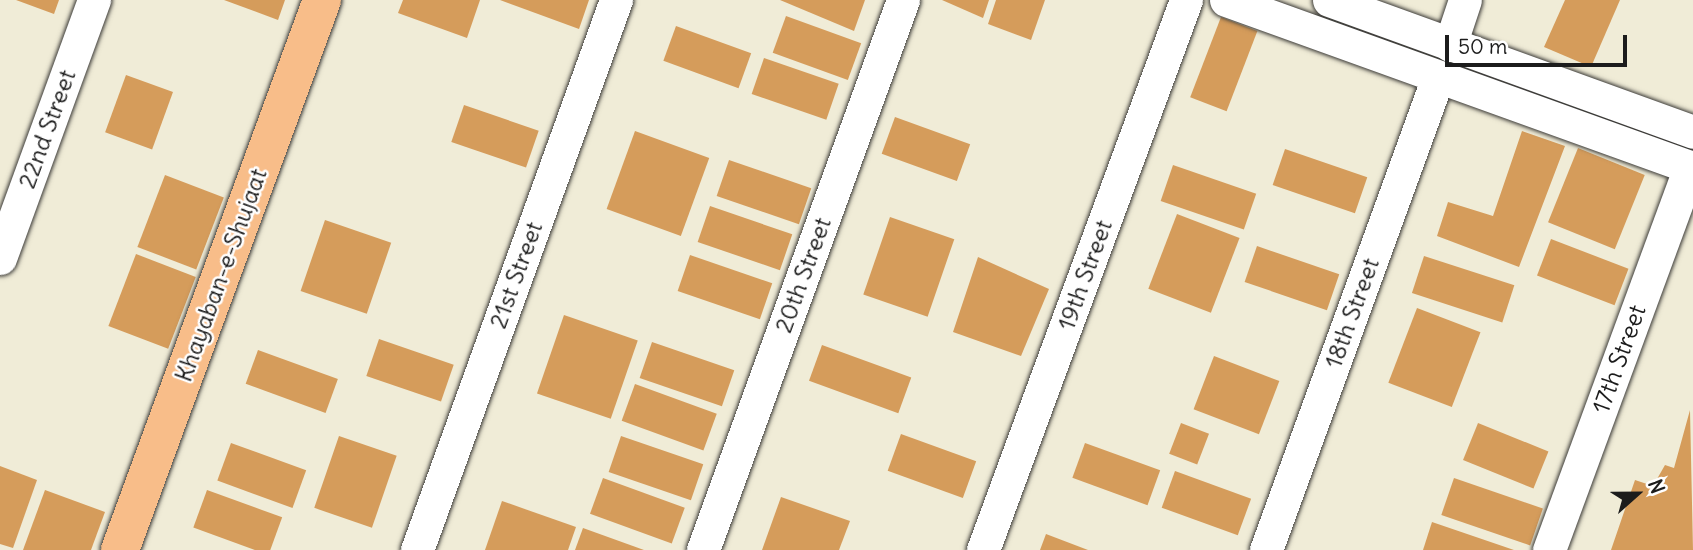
<!DOCTYPE html>
<style>
body{margin:0}
#map{position:relative;width:1693px;height:550px;overflow:hidden;background:#f0ecd7;font-family:Delius,sans-serif}
div>[style]{position:absolute}
[style*='--x']{left:calc(var(--x)*1px);top:calc(var(--y)*1px);width:calc(var(--w)*1px);rotate:calc(var(--a)*1deg)}
.building>*{inset:0;background:#d59c5b;transform-origin:0 0}
.roads{filter:drop-shadow(0 0 2px #3c3b38) drop-shadow(0 0 2px #3c3b38)}
.minor>*{height:33px;margin:-16.5px;padding:0 16.5px;transform-origin:16.5px;border-radius:16.5px;background:#fff}
.major>*{height:38px;margin:-19px;padding:0 19px;transform-origin:19px;border-radius:19px;background:#f8bd89}
span{translate:-50% -50%;white-space:nowrap;text-align:center;line-height:1.15;-webkit-text-stroke:5px #fff;paint-order:stroke}
.street-label{font-size:24px;color:#1c1c1c}
.north{position:absolute;left:1602px;top:459px;width:70px;height:70px;-webkit-text-stroke:5px #fff;paint-order:stroke;rotate:69deg;font-size:19px;font-weight:700;line-height:28px;text-align:center;color:#1c1c1c}
.north::after{content:'';display:block;margin:auto;width:24px;height:32px;background:#1c1c1c;clip-path:polygon(50% 0,100% 100%,50% 72%,0 100%)}
.scale{position:absolute;left:1445px;top:35px;width:182px;height:32px;box-sizing:border-box;border:4px solid #1c1c1c;border-top:0;padding-left:9px;font-size:21px;line-height:24px;white-space:nowrap;color:#1c1c1c;-webkit-text-stroke:5px #fff;paint-order:stroke}
</style>
<div id="map">
<div class="building">
<div style="clip-path:polygon(16px 0,59px 0,54px 14px)"></div>
<div style="clip-path:polygon(224px 0,285px 0,278px 20px)"></div>
<div style="clip-path:polygon(403px 0,480px 0,467px 38px,398px 13px)"></div>
<div style="clip-path:polygon(500px 0,589px 0,579px 29px)"></div>
<div style="clip-path:polygon(780px 0,865px 0,854px 31px)"></div>
<div style="clip-path:polygon(942px 0,989px 0,983px 18px)"></div>
<div style="clip-path:polygon(996px 0,1045px 0,1031px 40px,988px 24px)"></div>
<div style="clip-path:polygon(1565px 0,1620px 0,1591px 67px,1544px 47px)"></div>
<div style="left:786px;top:16px;width:80px;height:39px;rotate:20deg"></div>
<div style="left:1221px;top:17px;width:39px;height:86px;rotate:21deg"></div>
<div style="left:676px;top:26px;width:80px;height:37px;rotate:20deg"></div>
<div style="left:764px;top:58px;width:79px;height:38px;rotate:19deg"></div>
<div style="left:126px;top:75px;width:50px;height:61px;rotate:20deg"></div>
<div style="left:464px;top:105px;width:79px;height:39px;rotate:19deg"></div>
<div style="left:895px;top:117px;width:80px;height:39px;rotate:20deg"></div>
<div style="left:635px;top:131px;width:79px;height:83px;rotate:20deg"></div>
<div style="clip-path:polygon(1522px 131px,1565px 146px,1519px 267px,1437px 236px,1448px 202px,1493px 216px)"></div>
<div style="left:1578px;top:148px;width:72px;height:80px;rotate:22deg"></div>
<div style="left:1285px;top:149px;width:87px;height:38px;rotate:19deg"></div>
<div style="left:729px;top:160px;width:87px;height:38px;rotate:19deg"></div>
<div style="left:1173px;top:165px;width:88px;height:38px;rotate:19deg"></div>
<div style="left:165px;top:175px;width:63px;height:77px;rotate:21deg"></div>
<div style="left:710px;top:206px;width:87px;height:38px;rotate:19deg"></div>
<div style="left:1177px;top:214px;width:67px;height:80px;rotate:21deg"></div>
<div style="left:890px;top:217px;width:68px;height:82px;rotate:19deg"></div>
<div style="left:325px;top:220px;width:70px;height:75px;rotate:19deg"></div>
<div style="left:1551px;top:239px;width:83px;height:39px;rotate:21deg"></div>
<div style="left:1257px;top:246px;width:87px;height:38px;rotate:19deg"></div>
<div style="left:136px;top:254px;width:64px;height:77px;rotate:21deg"></div>
<div style="left:690px;top:255px;width:87px;height:38px;rotate:19deg"></div>
<div style="left:1424px;top:256px;width:95px;height:39px;rotate:18deg"></div>
<div style="clip-path:polygon(978px 257px,1049px 289px,1021px 356px,953px 332px)"></div>
<div style="left:1417px;top:308px;width:68px;height:80px;rotate:21deg"></div>
<div style="left:564px;top:315px;width:78px;height:83px;rotate:19deg"></div>
<div style="left:379px;top:339px;width:79px;height:39px;rotate:19deg"></div>
<div style="left:652px;top:342px;width:87px;height:38px;rotate:19deg"></div>
<div style="left:822px;top:345px;width:95px;height:38px;rotate:20deg"></div>
<div style="left:258px;top:350px;width:85px;height:36px;rotate:20deg"></div>
<div style="left:1214px;top:356px;width:70px;height:57px;rotate:21deg"></div>
<div style="left:635px;top:384px;width:87px;height:39px;rotate:20deg"></div>
<div style="clip-path:polygon(1690px 410px,1693px 550px,1611px 550px,1635px 480px,1653px 486px,1665px 465px,1674px 468px)"></div>
<div style="left:1181px;top:423px;width:30px;height:33px;rotate:21deg"></div>
<div style="left:1478px;top:423px;width:76px;height:40px;rotate:22deg"></div>
<div style="left:901px;top:434px;width:80px;height:39px;rotate:20deg"></div>
<div style="left:339px;top:436px;width:61px;height:76px;rotate:19deg"></div>
<div style="left:621px;top:436px;width:87px;height:38px;rotate:19deg"></div>
<div style="left:231px;top:443px;width:80px;height:40px;rotate:20deg"></div>
<div style="left:1085px;top:443px;width:80px;height:37px;rotate:20deg"></div>
<div style="clip-path:polygon(0 466px,37px 480px,13px 548px,0 544px)"></div>
<div style="left:1175px;top:471px;width:81px;height:39px;rotate:20deg"></div>
<div style="left:603px;top:478px;width:87px;height:38px;rotate:20deg"></div>
<div style="left:1454px;top:478px;width:94px;height:39px;rotate:19deg"></div>
<div style="clip-path:polygon(45px 490px,105px 512px,91px 550px,23px 550px)"></div>
<div style="left:207px;top:490px;width:80px;height:40px;rotate:20deg"></div>
<div style="clip-path:polygon(781px 497px,850px 521px,839px 550px,762px 550px)"></div>
<div style="clip-path:polygon(502px 501px,576px 527px,568px 550px,485px 550px)"></div>
<div style="clip-path:polygon(1432px 522px,1514px 550px,1423px 550px)"></div>
<div style="clip-path:polygon(583px 528px,644px 550px,575px 550px)"></div>
<div style="clip-path:polygon(1046px 534px,1088px 550px,1040px 550px)"></div>
</div>
<div class="roads">
<div class="minor">
<div style="--x:1226;--y:0;--w:496;--a:19.8"></div>
<div style="--x:1329;--y:0;--w:387;--a:19.9"></div>
<div style="--x:1450;--y:45;--w:47;--a:-71.6"></div>
<div style="--x:0;--y:258;--w:275;--a:-70"></div>
<div style="--x:417;--y:550;--w:585;--a:-70.11"></div>
<div style="--x:703;--y:550;--w:585;--a:-70.02"></div>
<div style="--x:983;--y:550;--w:586;--a:-69.74"></div>
<div style="--x:1266;--y:550;--w:503;--a:-70.02"></div>
<div style="--x:1549;--y:550;--w:408;--a:-69.8"></div>
</div>
<div class="major">
<div style="--x:120;--y:550;--w:586;--a:-69.83"></div>
</div>
</div>
<div class="street-label">
<span style="left:47px;top:129px;rotate:-70deg">22nd Street</span>
<span style="left:221px;top:275px;rotate:-70deg">Khayaban-e-Shujaat</span>
<span style="left:516px;top:275px;rotate:-70deg">21st Street</span>
<span style="left:803px;top:275px;rotate:-70deg">20th Street</span>
<span style="left:1085px;top:275px;rotate:-70deg">19th Street</span>
<span style="left:1352px;top:313px;rotate:-70deg">18th Street</span>
<span style="left:1619px;top:359px;rotate:-70deg">17th Street</span>
</div>
<div class="north">N</div>
<div class="scale">50 m</div>
</div>
